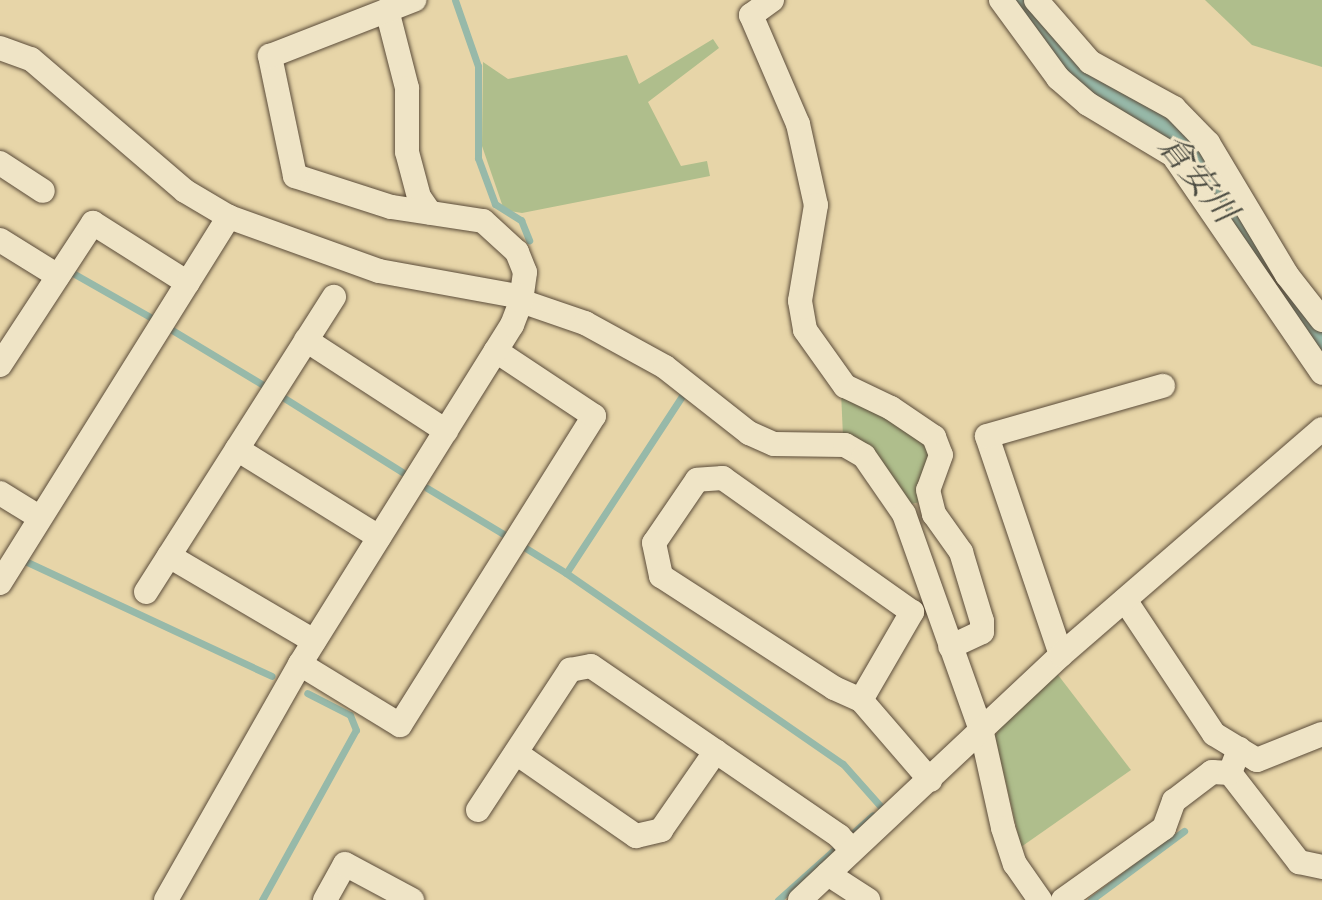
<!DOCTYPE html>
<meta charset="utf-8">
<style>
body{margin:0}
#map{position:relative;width:1322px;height:900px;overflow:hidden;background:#e7d5a8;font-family:"IM FELL Great Primer","Noto Serif JP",serif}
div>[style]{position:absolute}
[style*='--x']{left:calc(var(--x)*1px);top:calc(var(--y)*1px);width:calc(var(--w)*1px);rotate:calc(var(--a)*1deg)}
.green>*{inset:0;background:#afbe8c}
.stream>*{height:7px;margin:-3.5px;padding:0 3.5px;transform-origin:3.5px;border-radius:3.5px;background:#97b9a9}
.river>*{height:42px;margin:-21px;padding:0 21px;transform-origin:21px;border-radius:21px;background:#97b9a9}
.roads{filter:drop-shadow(0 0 2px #5b4c3a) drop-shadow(0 0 2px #5b4c3a)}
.minor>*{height:24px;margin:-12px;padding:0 12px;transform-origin:12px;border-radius:12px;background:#efe4c6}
span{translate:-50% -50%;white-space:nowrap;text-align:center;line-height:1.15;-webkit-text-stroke:6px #efe4c6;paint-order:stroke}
.water-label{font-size:34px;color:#4c4c42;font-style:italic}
</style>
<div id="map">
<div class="green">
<div style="clip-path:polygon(1205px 0,1322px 0,1322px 67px,1252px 45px)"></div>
<div style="clip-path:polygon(713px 39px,719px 48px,648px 102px,681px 166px,707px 161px,710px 176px,522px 213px,504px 210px,482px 146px,483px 62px,508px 79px,627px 55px,639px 84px)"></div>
<div style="clip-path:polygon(841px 391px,930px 440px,926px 501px,905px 505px,843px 437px)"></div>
<div style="clip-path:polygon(1055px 671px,1131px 770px,1021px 847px,995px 736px,1007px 714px)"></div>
</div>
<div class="stream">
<div style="--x:455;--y:0;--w:70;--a:70.8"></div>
<div style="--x:478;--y:66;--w:92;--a:90"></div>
<div style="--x:478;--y:158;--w:49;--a:69.7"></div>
<div style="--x:495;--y:204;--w:31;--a:32"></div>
<div style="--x:521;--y:220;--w:22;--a:68"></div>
<div style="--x:71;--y:272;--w:93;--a:29.6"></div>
<div style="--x:172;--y:330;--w:106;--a:31.1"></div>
<div style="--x:682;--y:389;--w:4;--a:63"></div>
<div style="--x:684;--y:393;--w:215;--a:123.2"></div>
<div style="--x:566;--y:573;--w:336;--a:34.6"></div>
<div style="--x:843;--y:764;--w:59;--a:48.4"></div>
<div style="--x:281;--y:396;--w:143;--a:32.1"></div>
<div style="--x:427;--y:488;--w:93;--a:31"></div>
<div style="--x:524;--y:547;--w:49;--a:31.8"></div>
<div style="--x:25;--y:561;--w:272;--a:25"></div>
<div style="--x:262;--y:900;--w:194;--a:-61.1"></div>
<div style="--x:356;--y:730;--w:16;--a:-112"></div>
<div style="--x:350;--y:715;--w:48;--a:-152.9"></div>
<div style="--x:778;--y:900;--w:127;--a:-41.8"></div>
<div style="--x:1091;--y:900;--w:116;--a:-36.6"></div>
</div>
<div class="river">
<div style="--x:1021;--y:0;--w:92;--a:54.8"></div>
<div style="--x:1074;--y:75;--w:117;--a:31.4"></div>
<div style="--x:1174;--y:136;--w:255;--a:54.6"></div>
</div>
<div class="roads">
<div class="minor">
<div style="--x:772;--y:0;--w:26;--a:144"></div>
<div style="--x:751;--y:15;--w:119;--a:66.7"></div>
<div style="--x:798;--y:124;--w:83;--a:77.5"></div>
<div style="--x:816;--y:205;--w:97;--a:99.5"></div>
<div style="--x:800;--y:301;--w:29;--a:80"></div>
<div style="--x:805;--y:330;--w:69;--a:54.5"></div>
<div style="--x:845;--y:386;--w:51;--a:25.6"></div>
<div style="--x:891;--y:408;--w:52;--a:34"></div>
<div style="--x:934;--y:437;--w:19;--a:69"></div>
<div style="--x:941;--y:455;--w:37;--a:110"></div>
<div style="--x:928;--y:490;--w:25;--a:76"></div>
<div style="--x:934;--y:514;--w:47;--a:54.6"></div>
<div style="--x:961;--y:552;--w:72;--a:73.1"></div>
<div style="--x:982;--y:621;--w:11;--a:90"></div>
<div style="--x:982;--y:632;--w:35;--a:155"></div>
<div style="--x:1001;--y:0;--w:97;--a:53.8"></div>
<div style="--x:1058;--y:78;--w:40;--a:41"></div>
<div style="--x:1088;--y:104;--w:99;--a:31"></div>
<div style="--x:1173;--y:155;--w:264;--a:55.6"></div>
<div style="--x:1036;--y:0;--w:82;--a:48.9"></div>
<div style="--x:1090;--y:62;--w:96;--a:28.7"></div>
<div style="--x:1174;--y:108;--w:49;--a:45.8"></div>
<div style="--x:1208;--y:143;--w:154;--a:59.1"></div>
<div style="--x:1287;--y:275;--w:57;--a:52.1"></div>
<div style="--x:387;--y:10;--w:81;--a:75.6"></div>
<div style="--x:407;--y:88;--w:64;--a:90"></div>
<div style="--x:407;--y:152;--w:47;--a:75.1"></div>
<div style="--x:419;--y:197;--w:19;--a:55"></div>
<div style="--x:0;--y:48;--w:33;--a:20"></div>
<div style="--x:31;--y:59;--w:203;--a:40.6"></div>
<div style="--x:185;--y:191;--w:51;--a:30.6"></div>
<div style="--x:229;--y:217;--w:159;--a:19.8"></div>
<div style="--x:379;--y:271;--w:145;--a:10.3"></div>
<div style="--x:0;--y:163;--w:51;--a:33.1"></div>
<div style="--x:0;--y:240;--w:68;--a:31.8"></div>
<div style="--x:521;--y:301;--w:68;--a:19"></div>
<div style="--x:585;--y:323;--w:91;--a:28.8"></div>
<div style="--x:665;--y:367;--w:107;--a:38.2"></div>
<div style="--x:749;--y:433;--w:27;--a:24"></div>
<div style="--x:774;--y:444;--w:71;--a:0.8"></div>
<div style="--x:845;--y:445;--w:22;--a:30"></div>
<div style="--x:864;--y:456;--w:70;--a:55.4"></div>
<div style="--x:904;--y:514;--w:232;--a:70.4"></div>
<div style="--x:982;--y:733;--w:97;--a:77.5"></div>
<div style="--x:1003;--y:828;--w:38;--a:72"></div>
<div style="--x:1015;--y:864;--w:44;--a:55.2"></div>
<div style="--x:306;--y:340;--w:167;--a:33"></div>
<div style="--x:0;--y:365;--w:170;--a:-56.8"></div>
<div style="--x:93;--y:223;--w:112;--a:32.3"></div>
<div style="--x:237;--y:449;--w:167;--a:31.8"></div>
<div style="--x:0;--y:493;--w:46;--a:31.6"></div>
<div style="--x:169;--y:556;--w:168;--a:30.4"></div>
<div style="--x:0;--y:583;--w:432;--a:-58"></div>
<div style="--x:146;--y:592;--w:350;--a:-57.5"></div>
<div style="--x:1125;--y:600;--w:161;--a:56.4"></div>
<div style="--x:1214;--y:734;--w:50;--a:31.2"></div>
<div style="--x:1257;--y:760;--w:70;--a:-21.8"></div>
<div style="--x:1061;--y:655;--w:231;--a:-108.7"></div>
<div style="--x:987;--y:436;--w:183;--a:-15.9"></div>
<div style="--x:300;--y:664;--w:117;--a:31.4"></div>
<div style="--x:400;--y:725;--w:365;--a:-57.9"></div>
<div style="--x:594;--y:416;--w:118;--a:-146.4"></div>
<div style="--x:861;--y:700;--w:102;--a:-59.9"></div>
<div style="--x:912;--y:612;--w:232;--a:-144.7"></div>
<div style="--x:723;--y:478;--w:26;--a:176"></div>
<div style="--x:697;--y:480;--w:76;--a:124.3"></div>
<div style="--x:654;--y:543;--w:34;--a:78"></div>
<div style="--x:661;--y:576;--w:206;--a:32.9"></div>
<div style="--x:834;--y:688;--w:30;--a:24"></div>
<div style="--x:861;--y:700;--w:106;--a:49.2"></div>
<div style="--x:516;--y:753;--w:146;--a:34.7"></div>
<div style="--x:636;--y:836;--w:26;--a:-13"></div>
<div style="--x:661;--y:830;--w:96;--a:-55.2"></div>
<div style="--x:1230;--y:773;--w:113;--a:52.2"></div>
<div style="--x:1299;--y:862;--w:24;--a:12"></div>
<div style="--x:478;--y:810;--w:168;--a:-56.7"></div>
<div style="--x:570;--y:670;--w:21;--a:-11"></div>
<div style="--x:591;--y:666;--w:301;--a:34.4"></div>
<div style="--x:839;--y:836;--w:19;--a:47"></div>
<div style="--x:828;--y:874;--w:48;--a:33"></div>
<div style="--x:166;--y:900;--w:271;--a:-60.4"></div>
<div style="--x:300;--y:664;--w:400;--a:-58"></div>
<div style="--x:512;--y:325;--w:26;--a:-69"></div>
<div style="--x:521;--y:301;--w:29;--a:-82"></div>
<div style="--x:525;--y:272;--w:22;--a:-112"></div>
<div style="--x:517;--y:252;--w:46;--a:-137.6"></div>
<div style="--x:483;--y:221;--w:93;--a:-171.3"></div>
<div style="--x:391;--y:207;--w:101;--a:-162.1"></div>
<div style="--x:295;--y:176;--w:123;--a:-101.8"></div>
<div style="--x:270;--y:56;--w:155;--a:-21.3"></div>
<div style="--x:325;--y:900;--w:41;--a:-60.9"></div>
<div style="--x:345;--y:864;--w:76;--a:28.2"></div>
<div style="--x:800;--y:900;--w:358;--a:-43.2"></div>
<div style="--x:1061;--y:655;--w:345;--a:-40.9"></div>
<div style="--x:1063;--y:900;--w:124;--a:-35.5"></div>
<div style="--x:1164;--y:828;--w:29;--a:-70"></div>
<div style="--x:1174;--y:801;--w:48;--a:-37.3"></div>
<div style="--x:1212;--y:772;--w:18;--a:3"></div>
<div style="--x:1230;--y:773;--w:26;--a:-69"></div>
</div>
</div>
<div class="water-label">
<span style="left:1198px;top:178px;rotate:51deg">倉安川</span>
</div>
</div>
